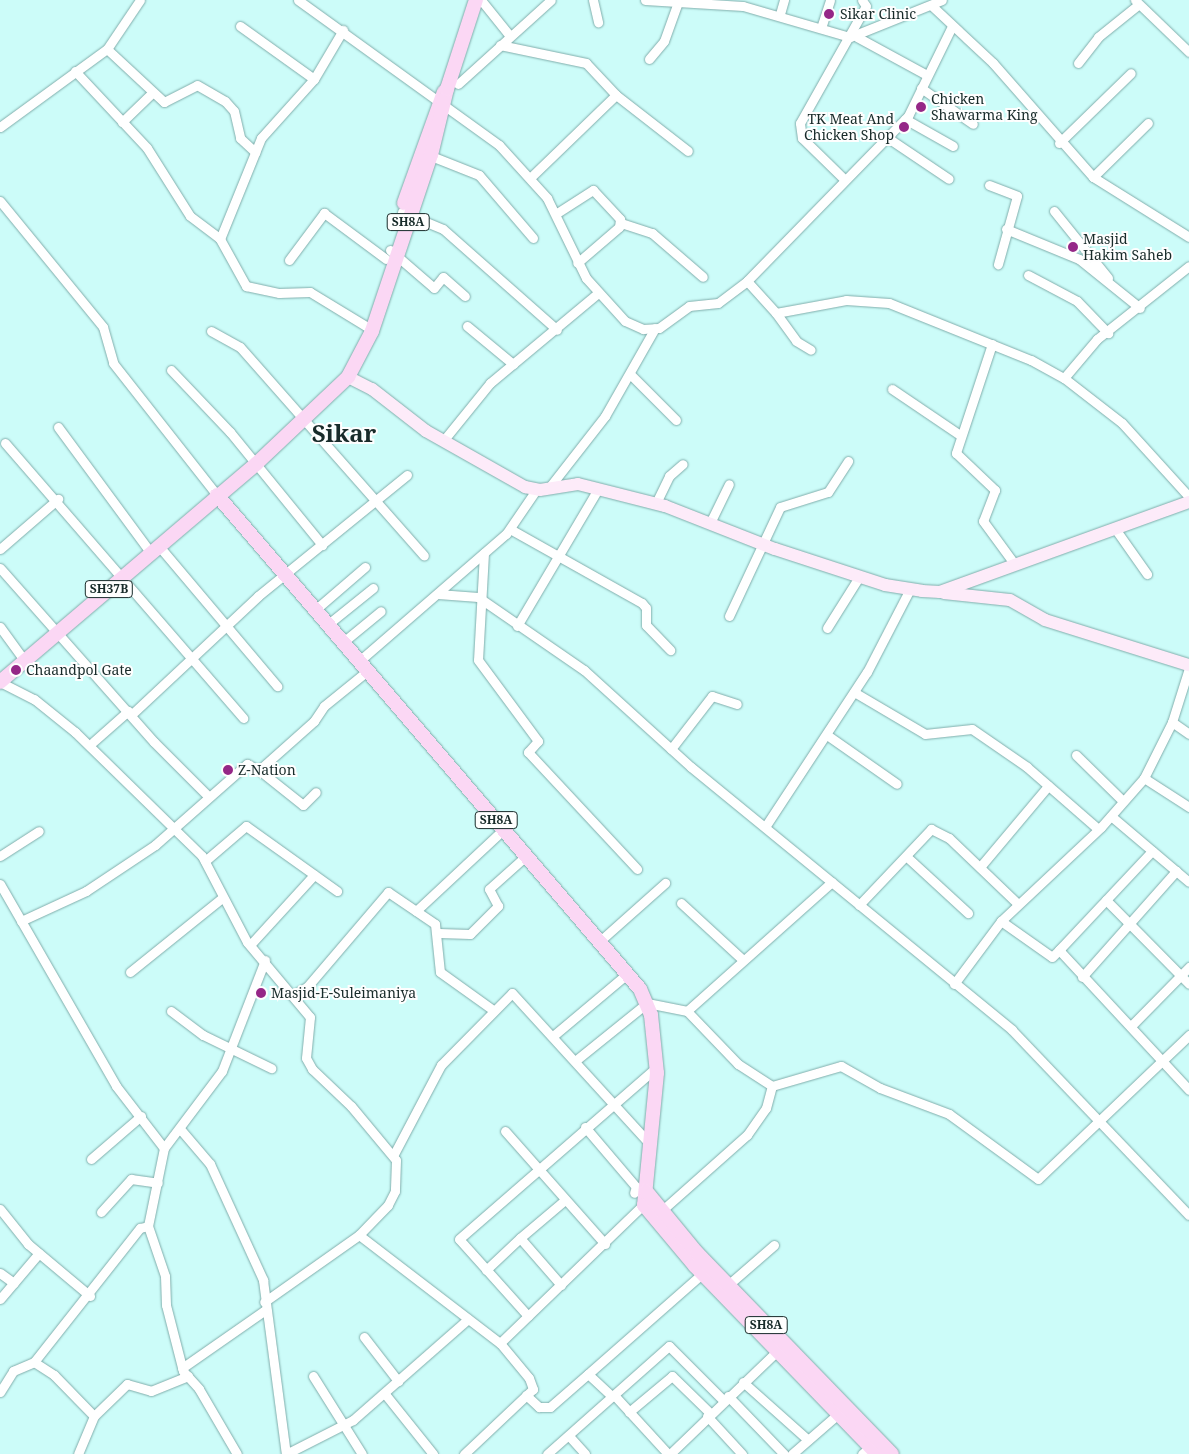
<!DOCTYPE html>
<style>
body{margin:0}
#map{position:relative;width:1189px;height:1454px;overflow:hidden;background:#ccfcf9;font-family:"Noto Serif",serif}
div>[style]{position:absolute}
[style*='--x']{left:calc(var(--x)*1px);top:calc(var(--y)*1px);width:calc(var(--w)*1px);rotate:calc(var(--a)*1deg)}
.roads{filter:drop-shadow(0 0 1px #80adab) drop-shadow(0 0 1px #80adab)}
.street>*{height:9px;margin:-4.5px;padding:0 4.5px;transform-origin:4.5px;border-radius:4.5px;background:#fff}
.secondary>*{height:12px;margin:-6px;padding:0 6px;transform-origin:6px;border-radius:6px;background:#fdebf9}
.primary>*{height:14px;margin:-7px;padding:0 7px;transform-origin:7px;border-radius:7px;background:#fbd7f4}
.dots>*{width:14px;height:14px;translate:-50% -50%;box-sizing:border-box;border:2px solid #fefefe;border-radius:50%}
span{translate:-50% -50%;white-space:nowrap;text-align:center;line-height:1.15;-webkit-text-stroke:4px #fefefe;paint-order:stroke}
.shield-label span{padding:1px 4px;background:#fefefe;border:1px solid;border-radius:4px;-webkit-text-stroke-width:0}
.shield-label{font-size:12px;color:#182b2a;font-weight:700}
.poi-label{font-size:14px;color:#182b2a}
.left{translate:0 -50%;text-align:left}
.right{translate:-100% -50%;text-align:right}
.town-label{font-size:24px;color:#182b2a;font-weight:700}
</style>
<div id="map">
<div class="roads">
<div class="street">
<div style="--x:298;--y:0;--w:248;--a:35.8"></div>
<div style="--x:499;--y:145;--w:72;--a:47.8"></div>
<div style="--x:547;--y:198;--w:89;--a:64"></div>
<div style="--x:586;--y:278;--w:58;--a:47.8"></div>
<div style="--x:625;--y:321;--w:20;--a:24"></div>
<div style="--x:643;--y:329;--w:16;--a:-4"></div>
<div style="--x:659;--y:328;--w:37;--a:-36"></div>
<div style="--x:689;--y:306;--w:29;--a:-6"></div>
<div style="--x:718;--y:303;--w:36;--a:-37"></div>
<div style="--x:747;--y:281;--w:43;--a:47.8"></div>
<div style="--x:776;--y:313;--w:71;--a:-10.5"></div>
<div style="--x:846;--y:300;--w:43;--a:4"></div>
<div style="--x:889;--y:303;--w:153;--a:21.9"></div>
<div style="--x:1031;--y:360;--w:38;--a:29"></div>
<div style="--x:1064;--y:378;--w:73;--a:37.8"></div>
<div style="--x:1122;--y:423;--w:100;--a:47.8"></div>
<div style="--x:481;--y:0;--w:46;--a:51.1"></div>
<div style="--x:593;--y:0;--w:23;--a:77"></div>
<div style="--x:645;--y:0;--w:98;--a:3.5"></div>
<div style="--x:743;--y:6;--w:111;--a:16.2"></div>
<div style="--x:850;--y:37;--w:99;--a:-21.9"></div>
<div style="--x:1135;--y:0;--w:75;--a:43.9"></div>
<div style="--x:931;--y:5;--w:85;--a:43.1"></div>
<div style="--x:993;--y:63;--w:152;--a:48.7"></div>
<div style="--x:1093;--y:177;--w:113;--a:32"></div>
<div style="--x:780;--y:14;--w:15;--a:-74"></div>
<div style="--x:240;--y:26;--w:91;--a:35.6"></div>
<div style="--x:821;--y:28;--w:29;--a:-72"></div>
<div style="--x:857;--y:37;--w:80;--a:28.5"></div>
<div style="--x:500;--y:45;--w:88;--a:11.8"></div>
<div style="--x:586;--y:63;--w:44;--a:46.8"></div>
<div style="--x:616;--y:95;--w:91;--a:37.9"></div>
<div style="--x:107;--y:49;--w:78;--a:42.9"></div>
<div style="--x:164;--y:102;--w:37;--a:-27"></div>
<div style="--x:197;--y:85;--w:32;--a:30"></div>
<div style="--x:225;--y:101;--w:13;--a:48"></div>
<div style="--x:234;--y:111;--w:28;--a:77"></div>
<div style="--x:240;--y:138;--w:21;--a:43"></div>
<div style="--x:649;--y:59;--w:23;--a:-50"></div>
<div style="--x:664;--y:41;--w:41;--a:-70.3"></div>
<div style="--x:1078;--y:63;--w:33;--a:-52"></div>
<div style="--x:1098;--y:37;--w:51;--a:-38.7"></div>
<div style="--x:75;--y:71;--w:105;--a:46.9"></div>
<div style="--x:147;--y:148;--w:80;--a:57.7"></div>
<div style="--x:190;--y:216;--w:38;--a:37"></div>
<div style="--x:220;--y:239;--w:54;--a:61"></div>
<div style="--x:246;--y:286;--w:34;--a:12"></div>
<div style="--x:279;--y:293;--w:31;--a:-2"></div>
<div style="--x:310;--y:292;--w:66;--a:31.3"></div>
<div style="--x:458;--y:84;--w:125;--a:-42.1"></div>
<div style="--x:921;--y:88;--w:63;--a:34.7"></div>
<div style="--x:905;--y:119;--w:55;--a:29.4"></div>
<div style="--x:122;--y:122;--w:42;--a:-44"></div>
<div style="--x:0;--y:127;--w:132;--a:-36.1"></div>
<div style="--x:107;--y:49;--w:59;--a:-56"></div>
<div style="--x:888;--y:138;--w:73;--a:33.9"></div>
<div style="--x:1059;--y:143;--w:100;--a:-44.2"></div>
<div style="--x:426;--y:154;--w:57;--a:21.6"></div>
<div style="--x:479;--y:175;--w:83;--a:49.4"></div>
<div style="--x:531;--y:177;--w:118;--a:-44"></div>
<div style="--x:1093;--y:177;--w:77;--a:-44.5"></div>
<div style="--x:845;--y:180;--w:60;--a:-135.7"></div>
<div style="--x:802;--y:138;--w:15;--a:-98"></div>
<div style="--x:800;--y:123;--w:134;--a:-60.6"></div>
<div style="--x:866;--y:6;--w:7;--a:-124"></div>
<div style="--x:989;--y:185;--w:30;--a:21"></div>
<div style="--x:1017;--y:196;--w:71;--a:105.6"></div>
<div style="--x:0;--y:201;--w:163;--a:50.7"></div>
<div style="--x:103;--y:327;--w:37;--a:74"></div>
<div style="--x:113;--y:363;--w:168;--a:51.8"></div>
<div style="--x:1054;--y:211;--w:86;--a:51.1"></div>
<div style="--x:402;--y:212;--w:44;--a:22.5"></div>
<div style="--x:443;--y:229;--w:152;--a:41.5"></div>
<div style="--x:557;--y:213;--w:43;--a:-32.6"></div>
<div style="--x:593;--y:190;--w:40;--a:47"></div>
<div style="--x:620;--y:219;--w:8;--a:97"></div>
<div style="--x:619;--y:227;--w:55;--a:139.4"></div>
<div style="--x:621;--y:223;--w:33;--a:18"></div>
<div style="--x:652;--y:233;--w:67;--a:40.8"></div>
<div style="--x:1006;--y:229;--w:79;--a:22.3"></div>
<div style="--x:1079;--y:259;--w:78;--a:38.8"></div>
<div style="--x:220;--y:239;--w:109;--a:-67.9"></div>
<div style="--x:261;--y:138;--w:79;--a:-48.1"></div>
<div style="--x:314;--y:79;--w:57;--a:-59.4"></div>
<div style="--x:390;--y:250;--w:58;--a:40.8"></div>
<div style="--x:434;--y:288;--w:14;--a:-51"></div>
<div style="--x:443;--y:277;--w:29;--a:41"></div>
<div style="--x:289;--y:260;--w:59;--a:-53.3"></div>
<div style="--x:324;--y:213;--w:77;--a:36.6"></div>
<div style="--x:1028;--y:275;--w:55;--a:28"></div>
<div style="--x:1077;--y:301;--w:45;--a:45.9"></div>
<div style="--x:747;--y:281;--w:231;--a:-45.7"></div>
<div style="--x:908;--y:116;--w:100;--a:-63.9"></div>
<div style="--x:776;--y:313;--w:34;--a:54"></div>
<div style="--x:796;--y:341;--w:17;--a:31"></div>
<div style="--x:467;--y:326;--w:60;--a:39.6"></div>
<div style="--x:211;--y:331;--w:33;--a:29"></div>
<div style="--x:240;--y:347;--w:278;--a:48.6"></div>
<div style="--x:992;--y:344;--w:115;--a:108.3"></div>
<div style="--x:956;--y:453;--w:54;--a:43.5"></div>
<div style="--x:995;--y:490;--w:33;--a:111"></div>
<div style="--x:983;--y:521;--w:51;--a:53.8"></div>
<div style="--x:171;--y:370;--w:86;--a:46.4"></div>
<div style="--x:230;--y:432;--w:146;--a:50.8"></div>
<div style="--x:630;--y:374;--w:65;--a:45"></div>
<div style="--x:1064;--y:378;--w:51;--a:-49.8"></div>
<div style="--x:1097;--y:339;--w:117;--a:-38.4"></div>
<div style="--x:892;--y:389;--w:82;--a:34.1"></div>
<div style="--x:58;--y:427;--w:155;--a:53.6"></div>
<div style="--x:443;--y:441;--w:75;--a:-51"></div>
<div style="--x:490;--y:383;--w:139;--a:-39.8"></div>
<div style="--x:5;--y:443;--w:364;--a:49.1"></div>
<div style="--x:548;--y:489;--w:93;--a:-52"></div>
<div style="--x:605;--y:416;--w:101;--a:-60.4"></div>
<div style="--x:656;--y:503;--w:30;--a:-64"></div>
<div style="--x:669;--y:476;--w:18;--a:-41"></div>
<div style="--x:710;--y:523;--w:43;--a:-64"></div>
<div style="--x:510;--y:529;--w:151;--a:29.3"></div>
<div style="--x:642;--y:603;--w:6;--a:51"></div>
<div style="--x:646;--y:608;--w:17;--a:90"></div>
<div style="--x:646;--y:625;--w:35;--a:46"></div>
<div style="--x:1116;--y:530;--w:54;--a:54.8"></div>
<div style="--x:158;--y:545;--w:185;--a:49.8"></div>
<div style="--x:0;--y:549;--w:77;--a:-40.8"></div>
<div style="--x:484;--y:553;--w:107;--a:93.2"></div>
<div style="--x:478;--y:660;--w:101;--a:53.5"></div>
<div style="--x:538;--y:741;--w:15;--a:132"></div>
<div style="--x:528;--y:752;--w:160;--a:47"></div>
<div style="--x:0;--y:568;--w:232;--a:48.5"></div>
<div style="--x:154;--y:742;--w:76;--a:45"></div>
<div style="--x:438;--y:594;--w:40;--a:4.3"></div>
<div style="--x:478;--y:597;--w:129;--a:34.6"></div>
<div style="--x:584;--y:670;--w:144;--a:42.2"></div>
<div style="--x:691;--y:767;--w:415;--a:39.3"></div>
<div style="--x:1012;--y:1030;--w:256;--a:46.3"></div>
<div style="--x:315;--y:610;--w:66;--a:-40.7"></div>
<div style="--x:729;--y:616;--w:120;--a:-64.9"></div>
<div style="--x:780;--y:507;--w:50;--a:-17.4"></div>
<div style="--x:828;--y:492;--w:37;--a:-57"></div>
<div style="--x:327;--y:625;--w:59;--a:-38.8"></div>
<div style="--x:517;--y:626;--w:159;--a:-59.4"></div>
<div style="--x:0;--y:627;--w:41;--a:54"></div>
<div style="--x:827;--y:628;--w:60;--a:-57.9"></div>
<div style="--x:342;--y:643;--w:50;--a:-39.4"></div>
<div style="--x:358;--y:662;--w:196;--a:-40.9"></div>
<div style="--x:506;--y:534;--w:53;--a:-55.7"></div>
<div style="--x:0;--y:682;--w:38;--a:27"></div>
<div style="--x:34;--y:699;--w:53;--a:38.8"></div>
<div style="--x:75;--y:732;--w:177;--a:44.3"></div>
<div style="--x:202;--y:856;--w:97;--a:62.4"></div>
<div style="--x:247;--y:942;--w:98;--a:50"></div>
<div style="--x:310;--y:1017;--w:41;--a:95.6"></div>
<div style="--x:306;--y:1058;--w:13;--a:61"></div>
<div style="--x:312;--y:1069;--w:54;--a:43.5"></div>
<div style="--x:351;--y:1106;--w:70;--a:50.2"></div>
<div style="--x:396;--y:1160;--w:31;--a:92"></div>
<div style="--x:395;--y:1191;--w:16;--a:117"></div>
<div style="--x:388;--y:1205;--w:42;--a:134"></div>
<div style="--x:359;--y:1235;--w:116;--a:144.8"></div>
<div style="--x:854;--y:692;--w:82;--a:30.6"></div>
<div style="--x:925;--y:734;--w:47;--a:-6.1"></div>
<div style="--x:972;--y:729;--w:67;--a:34.6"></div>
<div style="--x:1027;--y:767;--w:94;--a:41.1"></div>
<div style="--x:131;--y:715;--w:174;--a:-43.1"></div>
<div style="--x:258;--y:596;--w:192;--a:-39.1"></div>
<div style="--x:1172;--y:722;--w:21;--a:35"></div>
<div style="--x:827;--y:735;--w:85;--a:35"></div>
<div style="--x:93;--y:742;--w:47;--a:-41.5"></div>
<div style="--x:671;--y:749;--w:67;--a:-52.3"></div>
<div style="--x:712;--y:696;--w:26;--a:18"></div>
<div style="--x:1076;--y:755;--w:66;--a:44.4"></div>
<div style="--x:259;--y:770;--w:56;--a:38.5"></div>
<div style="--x:303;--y:805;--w:18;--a:-45"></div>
<div style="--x:1144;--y:778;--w:54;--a:32.8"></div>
<div style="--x:1111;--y:816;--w:102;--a:40.2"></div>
<div style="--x:765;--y:827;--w:186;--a:-56.7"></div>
<div style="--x:867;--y:672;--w:93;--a:-62.6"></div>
<div style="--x:1152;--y:851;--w:136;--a:133.2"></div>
<div style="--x:1059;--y:950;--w:191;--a:47.1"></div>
<div style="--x:0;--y:856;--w:46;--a:-32.7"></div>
<div style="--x:907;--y:857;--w:83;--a:42.6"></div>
<div style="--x:205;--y:861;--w:54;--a:-40.5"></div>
<div style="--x:246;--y:826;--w:112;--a:35.5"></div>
<div style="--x:980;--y:867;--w:106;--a:-50"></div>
<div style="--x:0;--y:884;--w:233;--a:60.1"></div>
<div style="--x:116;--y:1086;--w:78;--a:52.3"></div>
<div style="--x:1106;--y:900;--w:118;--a:45.3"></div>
<div style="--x:681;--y:903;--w:84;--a:42.6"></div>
<div style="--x:859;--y:905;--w:105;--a:-46.5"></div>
<div style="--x:931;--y:829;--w:20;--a:27"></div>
<div style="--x:949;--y:838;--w:95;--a:43.7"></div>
<div style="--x:416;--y:911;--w:120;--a:-43"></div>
<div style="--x:21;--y:921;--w:72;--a:-24.8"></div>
<div style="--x:86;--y:891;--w:83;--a:-33.7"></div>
<div style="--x:155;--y:845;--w:123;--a:-41.4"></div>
<div style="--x:247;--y:764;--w:13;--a:27"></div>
<div style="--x:259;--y:770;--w:74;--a:-41.7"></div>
<div style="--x:314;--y:721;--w:18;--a:-56"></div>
<div style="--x:324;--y:706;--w:54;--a:-39"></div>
<div style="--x:1001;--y:921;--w:62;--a:35.2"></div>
<div style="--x:1052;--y:957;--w:13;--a:-45"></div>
<div style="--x:439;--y:933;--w:31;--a:2"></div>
<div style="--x:470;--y:934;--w:40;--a:-45"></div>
<div style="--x:498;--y:906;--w:19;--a:-118"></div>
<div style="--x:489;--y:889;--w:51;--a:-41.8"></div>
<div style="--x:601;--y:940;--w:86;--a:-41.7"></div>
<div style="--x:250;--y:945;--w:95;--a:-47.6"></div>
<div style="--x:130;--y:972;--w:118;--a:-38.8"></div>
<div style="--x:1082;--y:977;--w:142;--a:-48.4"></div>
<div style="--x:954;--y:984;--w:79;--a:-53.3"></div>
<div style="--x:1001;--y:921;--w:137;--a:-43.2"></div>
<div style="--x:1101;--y:827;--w:65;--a:-48.7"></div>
<div style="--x:1144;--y:778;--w:63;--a:-63.4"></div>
<div style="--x:1172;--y:722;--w:57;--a:-72.5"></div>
<div style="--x:293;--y:995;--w:16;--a:-30"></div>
<div style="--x:307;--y:987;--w:125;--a:-49.5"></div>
<div style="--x:388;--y:892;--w:57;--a:34.2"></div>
<div style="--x:435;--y:924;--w:48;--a:84.1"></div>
<div style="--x:440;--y:972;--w:65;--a:35.6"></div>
<div style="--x:171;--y:1011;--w:40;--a:37"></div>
<div style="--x:203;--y:1035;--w:76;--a:25.9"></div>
<div style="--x:687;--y:1011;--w:194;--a:-41.7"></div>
<div style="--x:1131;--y:1026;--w:83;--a:-45.5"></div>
<div style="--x:553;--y:1036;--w:98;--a:-40"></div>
<div style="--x:575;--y:1061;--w:92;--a:-38.9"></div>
<div style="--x:647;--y:1003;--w:41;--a:11.3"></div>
<div style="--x:687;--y:1011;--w:74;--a:46.1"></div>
<div style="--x:738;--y:1064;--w:40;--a:32.9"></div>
<div style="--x:772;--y:1086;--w:72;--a:-16.2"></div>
<div style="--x:841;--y:1066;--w:45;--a:29.4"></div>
<div style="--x:880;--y:1088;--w:74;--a:20.6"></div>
<div style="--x:949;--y:1114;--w:110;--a:36.1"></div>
<div style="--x:1038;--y:1179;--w:209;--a:-43.6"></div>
<div style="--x:585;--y:1127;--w:79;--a:49.6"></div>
<div style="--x:636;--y:1187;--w:6;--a:108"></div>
<div style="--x:181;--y:1130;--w:45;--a:49.5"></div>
<div style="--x:210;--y:1164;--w:128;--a:65.4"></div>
<div style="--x:263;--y:1280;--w:176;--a:82.5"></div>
<div style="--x:505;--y:1131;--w:151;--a:48.5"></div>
<div style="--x:393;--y:1156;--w:103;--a:-62.2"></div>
<div style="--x:441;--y:1065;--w:101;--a:-45.4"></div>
<div style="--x:512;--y:993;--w:206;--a:47.6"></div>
<div style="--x:91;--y:1159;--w:66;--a:-40.7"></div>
<div style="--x:0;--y:1209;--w:45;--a:51.3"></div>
<div style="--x:28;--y:1244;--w:81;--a:40"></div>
<div style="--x:101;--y:1212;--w:45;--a:-47.7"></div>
<div style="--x:131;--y:1179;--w:27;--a:8"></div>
<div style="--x:659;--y:1213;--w:118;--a:-41.6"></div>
<div style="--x:747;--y:1135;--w:33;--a:-55"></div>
<div style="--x:766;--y:1108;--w:23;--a:-75"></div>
<div style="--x:148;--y:1226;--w:53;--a:71.2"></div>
<div style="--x:165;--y:1276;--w:29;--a:88"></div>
<div style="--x:166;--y:1305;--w:68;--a:75.6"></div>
<div style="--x:183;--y:1371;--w:24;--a:48"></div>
<div style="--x:199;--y:1389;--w:75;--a:59.7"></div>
<div style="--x:359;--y:1235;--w:178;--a:37.5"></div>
<div style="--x:500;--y:1343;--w:45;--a:50.4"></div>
<div style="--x:529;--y:1378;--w:12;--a:70"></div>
<div style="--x:533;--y:1389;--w:95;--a:136.7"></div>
<div style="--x:486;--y:1270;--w:47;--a:-43.3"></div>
<div style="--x:0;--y:1273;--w:17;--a:36"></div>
<div style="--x:561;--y:1285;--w:62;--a:-131.1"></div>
<div style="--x:520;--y:1238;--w:59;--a:-40.2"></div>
<div style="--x:728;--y:1285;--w:61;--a:-41"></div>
<div style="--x:0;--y:1299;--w:60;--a:-49.7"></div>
<div style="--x:528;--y:1316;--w:103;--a:-131.9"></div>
<div style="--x:459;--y:1239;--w:261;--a:-41"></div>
<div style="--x:364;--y:1337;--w:56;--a:52.3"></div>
<div style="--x:500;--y:1343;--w:204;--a:-44"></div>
<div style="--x:34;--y:1362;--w:24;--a:33"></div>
<div style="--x:54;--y:1375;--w:57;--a:45.7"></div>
<div style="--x:94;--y:1416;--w:41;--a:112.8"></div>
<div style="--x:182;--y:1368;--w:101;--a:-34.9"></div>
<div style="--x:588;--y:1374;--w:152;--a:-41.3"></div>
<div style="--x:313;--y:1376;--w:92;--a:57.9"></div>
<div style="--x:743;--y:1382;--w:87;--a:41.7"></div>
<div style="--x:0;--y:1392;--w:25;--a:-58"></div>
<div style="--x:13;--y:1371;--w:23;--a:-23"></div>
<div style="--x:34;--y:1362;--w:171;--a:-51.7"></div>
<div style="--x:140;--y:1228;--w:8;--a:-14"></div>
<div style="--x:148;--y:1226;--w:80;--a:-78.4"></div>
<div style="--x:164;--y:1148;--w:96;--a:-53"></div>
<div style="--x:222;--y:1071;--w:119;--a:-68.8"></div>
<div style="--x:385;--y:1394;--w:77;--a:51.3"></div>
<div style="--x:526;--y:1395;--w:18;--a:43"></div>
<div style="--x:539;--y:1407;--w:11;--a:0"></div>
<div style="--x:550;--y:1407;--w:50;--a:-41"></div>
<div style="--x:588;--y:1374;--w:33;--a:43"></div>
<div style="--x:614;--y:1395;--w:80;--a:47.5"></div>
<div style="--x:728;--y:1396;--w:81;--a:46"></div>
<div style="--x:629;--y:1412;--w:56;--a:-39.9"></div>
<div style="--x:672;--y:1376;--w:53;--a:44.2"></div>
<div style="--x:94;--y:1416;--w:46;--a:-44.1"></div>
<div style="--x:127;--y:1384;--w:25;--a:16"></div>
<div style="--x:151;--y:1391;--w:40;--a:-22"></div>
<div style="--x:707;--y:1416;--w:52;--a:47.4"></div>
<div style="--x:569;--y:1436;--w:24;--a:48"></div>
<div style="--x:286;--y:1454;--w:75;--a:-26.9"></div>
<div style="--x:353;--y:1420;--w:153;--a:-41.3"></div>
<div style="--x:547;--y:1454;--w:163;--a:-41.5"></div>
<div style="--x:669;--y:1346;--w:76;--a:45"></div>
<div style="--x:670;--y:1454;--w:149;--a:-43.9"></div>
<div style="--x:792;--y:1454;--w:61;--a:-41"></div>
<div style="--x:862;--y:1454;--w:11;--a:-41"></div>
</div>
<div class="secondary">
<div style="--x:348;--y:377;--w:27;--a:27"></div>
<div style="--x:372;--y:389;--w:68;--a:37.9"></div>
<div style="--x:426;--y:431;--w:114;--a:29.5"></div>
<div style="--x:525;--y:487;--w:15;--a:11"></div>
<div style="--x:540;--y:490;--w:38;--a:-9"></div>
<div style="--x:578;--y:484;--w:90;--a:14.2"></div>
<div style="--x:665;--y:506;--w:118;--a:21.4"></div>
<div style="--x:775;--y:549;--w:116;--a:18.1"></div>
<div style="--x:885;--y:585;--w:37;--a:9"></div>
<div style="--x:922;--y:591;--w:18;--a:3"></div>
<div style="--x:940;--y:592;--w:265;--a:-19.9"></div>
<div style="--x:944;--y:593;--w:66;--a:6.1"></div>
<div style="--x:1010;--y:600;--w:40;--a:29.7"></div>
<div style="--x:1045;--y:620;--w:151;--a:17.4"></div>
</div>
<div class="primary">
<div style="--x:404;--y:203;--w:118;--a:-70.2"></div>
<div style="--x:217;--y:495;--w:650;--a:49.43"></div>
<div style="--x:640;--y:989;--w:28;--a:67"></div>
<div style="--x:651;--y:1015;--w:58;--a:84.1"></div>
<div style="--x:657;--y:1073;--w:133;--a:95.6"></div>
<div style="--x:644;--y:1205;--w:80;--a:50.1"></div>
<div style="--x:695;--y:1266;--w:262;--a:45.9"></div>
<div style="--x:0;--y:682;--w:336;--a:-40.4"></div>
<div style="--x:256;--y:464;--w:127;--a:-43.4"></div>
<div style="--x:348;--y:377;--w:52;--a:-62.4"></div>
<div style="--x:372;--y:331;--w:186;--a:-71.5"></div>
<div style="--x:431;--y:155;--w:68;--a:-76.4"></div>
<div style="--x:447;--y:89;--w:94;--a:-72"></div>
<div style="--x:646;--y:1191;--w:80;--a:50.6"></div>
<div style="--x:697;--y:1253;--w:280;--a:45.9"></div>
</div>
</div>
<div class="dots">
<div style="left:829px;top:14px;background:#952787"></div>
<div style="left:921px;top:107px;background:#952787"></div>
<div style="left:904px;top:127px;background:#952787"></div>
<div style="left:1073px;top:247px;background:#952787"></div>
<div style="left:16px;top:670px;background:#952787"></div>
<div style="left:228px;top:770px;background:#952787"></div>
<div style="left:261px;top:993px;background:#952787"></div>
</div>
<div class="shield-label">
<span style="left:408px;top:222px">SH8A</span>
<span style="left:109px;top:589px">SH37B</span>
<span style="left:496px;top:820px">SH8A</span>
<span style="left:766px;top:1325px">SH8A</span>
</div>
<div class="poi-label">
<span class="left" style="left:840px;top:14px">Sikar Clinic</span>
<span class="left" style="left:931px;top:107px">Chicken<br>Shawarma King</span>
<span class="right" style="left:894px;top:127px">TK Meat And<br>Chicken Shop</span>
<span class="left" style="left:1083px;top:247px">Masjid<br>Hakim Saheb</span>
<span class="left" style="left:26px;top:670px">Chaandpol Gate</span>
<span class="left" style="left:238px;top:770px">Z-Nation</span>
<span class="left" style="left:271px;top:993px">Masjid-E-Suleimaniya</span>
</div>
<div class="town-label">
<span style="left:344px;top:433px">Sikar</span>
</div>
</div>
